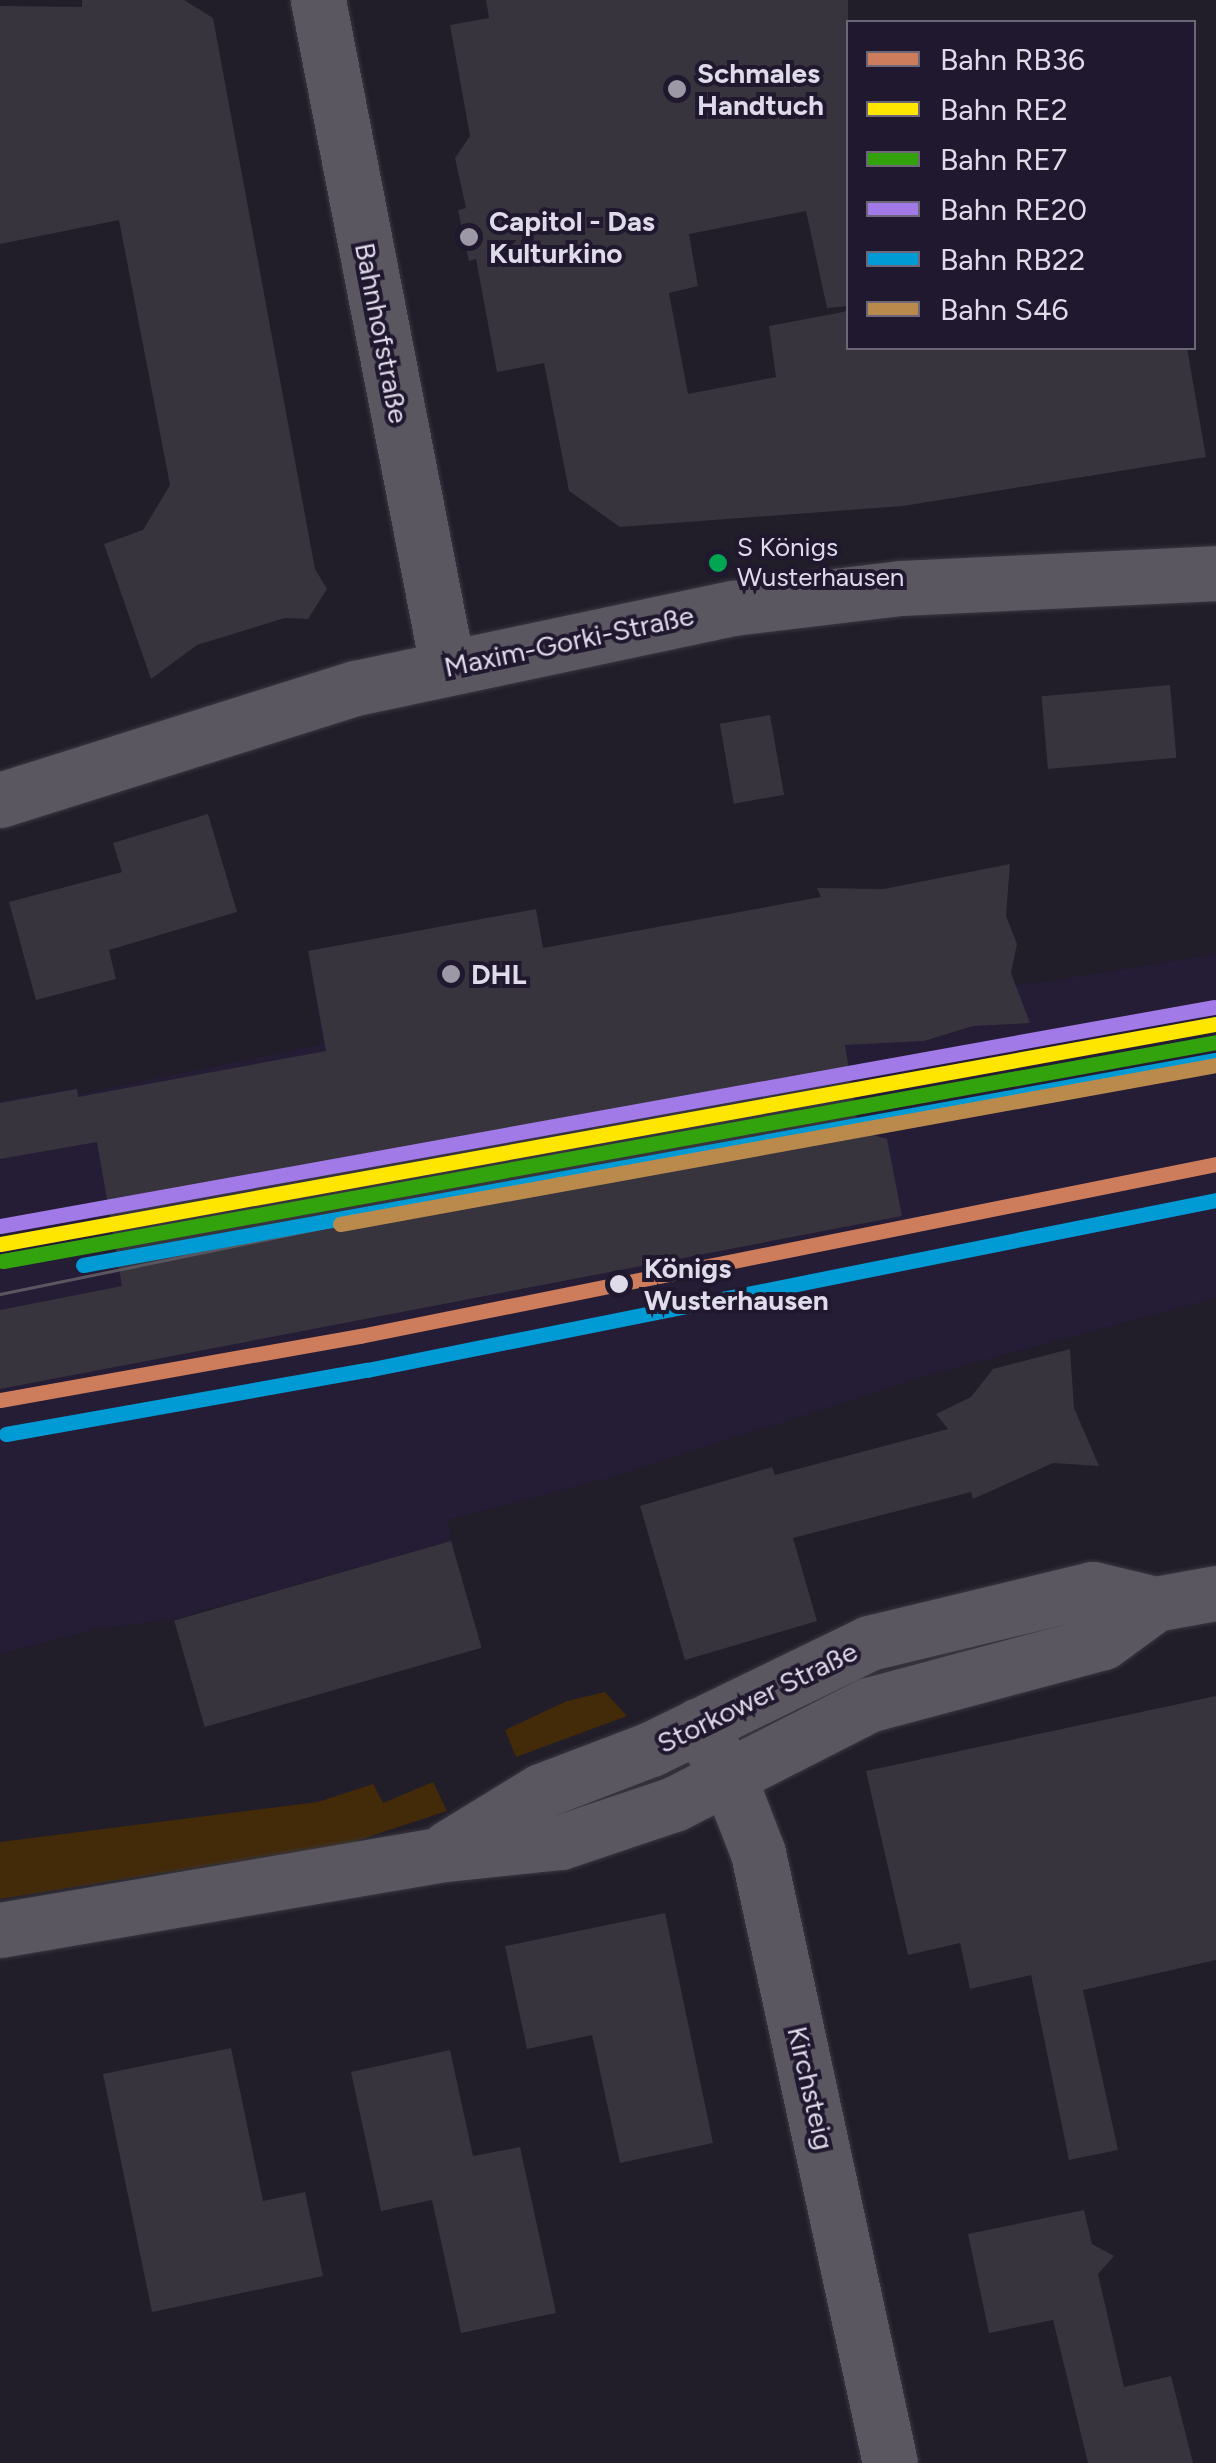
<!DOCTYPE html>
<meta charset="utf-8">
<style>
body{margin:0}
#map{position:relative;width:1216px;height:2463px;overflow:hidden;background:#211d29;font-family:Figtree,sans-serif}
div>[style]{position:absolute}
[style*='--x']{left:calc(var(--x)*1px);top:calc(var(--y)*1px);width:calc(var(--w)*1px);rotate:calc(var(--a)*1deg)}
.built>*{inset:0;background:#251c35}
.green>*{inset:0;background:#432b0a}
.building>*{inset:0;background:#37343e;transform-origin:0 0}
.roads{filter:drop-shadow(0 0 2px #393740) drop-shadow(0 0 2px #393740)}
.minor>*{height:55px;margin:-27.5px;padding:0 27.5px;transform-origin:27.5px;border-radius:27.5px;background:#5b5761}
.secondary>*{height:55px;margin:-27.5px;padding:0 27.5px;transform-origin:27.5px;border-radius:27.5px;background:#5b5761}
.tram>*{height:2.5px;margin:-1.25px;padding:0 1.25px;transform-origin:1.25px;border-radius:1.25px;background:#5a5660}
.rail-1>*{height:15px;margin:-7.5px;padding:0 7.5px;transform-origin:7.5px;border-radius:7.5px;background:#cd7d5c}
.rail-2>*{height:15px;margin:-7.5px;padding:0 7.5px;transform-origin:7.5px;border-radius:7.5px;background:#ffe600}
.rail-3>*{height:15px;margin:-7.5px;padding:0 7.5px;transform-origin:7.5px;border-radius:7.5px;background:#32a30d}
.rail-4>*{height:15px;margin:-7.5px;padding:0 7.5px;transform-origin:7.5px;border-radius:7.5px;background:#a17ae7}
.rail-5>*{height:15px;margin:-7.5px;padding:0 7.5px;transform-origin:7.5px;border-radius:7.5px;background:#009bd5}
.rail-6>*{height:15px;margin:-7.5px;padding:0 7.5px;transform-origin:7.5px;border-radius:7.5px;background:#ba8a4d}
.dots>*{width:28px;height:28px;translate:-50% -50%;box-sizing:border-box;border:5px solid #20182e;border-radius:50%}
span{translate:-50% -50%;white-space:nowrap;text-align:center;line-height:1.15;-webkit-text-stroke:8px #20182e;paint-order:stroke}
.bus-label{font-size:26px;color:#dfdbea}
.left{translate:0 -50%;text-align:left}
.poi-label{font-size:28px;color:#dfdbea;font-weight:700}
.street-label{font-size:28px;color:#dfdbea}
.stop-label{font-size:28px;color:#dfdbea;font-weight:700}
.legend{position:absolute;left:846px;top:20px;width:350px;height:330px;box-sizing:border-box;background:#20182e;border:2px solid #6c6679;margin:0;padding:12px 18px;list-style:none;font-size:30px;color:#dfdbea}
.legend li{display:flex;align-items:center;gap:20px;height:50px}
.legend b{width:50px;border:2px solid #6c6679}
</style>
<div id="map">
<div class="built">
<div style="clip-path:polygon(772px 906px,781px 955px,839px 1003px,1051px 981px,1216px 954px,1216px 1298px,929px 1375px,615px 1476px,448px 1520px,451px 1541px,174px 1619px,97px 1629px,0 1654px,0 1101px,78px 1087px,80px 1094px,323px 1044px,308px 951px,536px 909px,544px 948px)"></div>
</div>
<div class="green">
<div style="clip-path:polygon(605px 1692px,627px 1716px,516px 1757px,505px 1730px,567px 1701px)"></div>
<div style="clip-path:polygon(433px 1782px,447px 1811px,350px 1843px,0 1899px,0 1842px,318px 1802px,373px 1784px,383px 1803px)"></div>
</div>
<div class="building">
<div style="clip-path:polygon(82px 0,184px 0,213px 18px,315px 569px,327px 589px,308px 619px,285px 618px,197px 645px,151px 679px,104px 544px,143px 530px,170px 485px,119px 220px,0 244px,0 6px,82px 7px)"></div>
<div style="clip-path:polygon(486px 0,848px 0,848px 306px,827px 308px,806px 211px,689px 234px,698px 286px,669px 293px,688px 394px,776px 377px,769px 326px,848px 311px,848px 348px,1187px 348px,1206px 457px,903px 506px,620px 527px,569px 491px,544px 363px,497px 372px,476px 259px,469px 261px,458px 210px,466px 208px,455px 158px,470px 136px,450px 25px,489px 18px)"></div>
<div style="left:1170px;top:685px;width:73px;height:129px;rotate:85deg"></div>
<div style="left:770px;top:715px;width:81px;height:51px;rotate:80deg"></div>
<div style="clip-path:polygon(208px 814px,237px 912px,109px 950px,116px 979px,36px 1000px,9px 902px,122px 872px,113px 843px)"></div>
<div style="clip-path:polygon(1010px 864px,1006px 916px,1017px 944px,1011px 973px,1030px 1023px,973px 1026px,924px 1041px,845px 1045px,859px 1131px,887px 1139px,902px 1216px,0 1389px,0 1310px,122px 1286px,97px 1142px,0 1159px,0 1103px,77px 1089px,78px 1097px,326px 1051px,308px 951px,536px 909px,543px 948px,821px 897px,817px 888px,884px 889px)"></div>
<div style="clip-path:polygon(1070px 1349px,1074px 1408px,1099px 1466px,1053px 1463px,973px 1499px,971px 1492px,793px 1538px,817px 1621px,685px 1660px,640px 1506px,772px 1467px,775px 1475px,948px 1429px,936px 1414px,971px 1397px,993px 1369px)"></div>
<div style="left:451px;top:1541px;width:111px;height:288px;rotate:74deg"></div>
<div style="clip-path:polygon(1216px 1696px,1216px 1960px,1083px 1990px,1118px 2150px,1069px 2160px,1031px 1975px,970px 1989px,960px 1943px,908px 1955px,866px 1771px)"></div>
<div style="clip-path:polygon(665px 1913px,713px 2143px,620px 2163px,592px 2035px,527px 2049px,505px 1946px)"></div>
<div style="clip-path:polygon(231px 2048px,263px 2201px,305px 2192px,323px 2276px,152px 2312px,103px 2074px)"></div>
<div style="clip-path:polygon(450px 2050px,473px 2156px,520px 2147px,556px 2313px,461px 2333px,432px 2200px,381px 2211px,351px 2072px)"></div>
<div style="clip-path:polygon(1084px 2210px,1092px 2244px,1114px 2256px,1098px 2274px,1124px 2387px,1171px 2376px,1193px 2463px,1088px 2463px,1053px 2320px,989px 2333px,968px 2234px)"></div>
</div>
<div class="roads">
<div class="minor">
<div style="--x:318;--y:0;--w:677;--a:79.02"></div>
<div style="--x:0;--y:800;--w:373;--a:-17.5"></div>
<div style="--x:356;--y:688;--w:385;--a:-12"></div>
<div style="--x:733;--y:608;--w:169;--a:-6.8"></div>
<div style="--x:901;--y:588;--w:315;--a:-2.7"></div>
<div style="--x:699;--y:1725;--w:61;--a:60.5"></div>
<div style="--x:729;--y:1778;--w:80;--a:68.9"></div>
<div style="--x:758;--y:1853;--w:624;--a:77.79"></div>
</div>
<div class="secondary">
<div style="--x:448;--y:1848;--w:109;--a:-31.5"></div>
<div style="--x:541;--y:1791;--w:118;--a:-20.9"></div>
<div style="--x:651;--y:1749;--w:242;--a:-25.9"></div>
<div style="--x:869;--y:1643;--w:230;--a:-13.6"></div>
<div style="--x:1093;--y:1589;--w:64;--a:13.6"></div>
<div style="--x:1155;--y:1604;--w:62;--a:-10.2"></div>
<div style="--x:0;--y:1930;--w:443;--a:-9.7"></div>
<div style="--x:437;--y:1855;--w:125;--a:-6"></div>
<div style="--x:561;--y:1842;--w:119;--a:-18.6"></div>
<div style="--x:674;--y:1804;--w:218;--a:-27"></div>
<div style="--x:868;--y:1705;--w:243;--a:-15"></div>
<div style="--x:1103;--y:1642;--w:64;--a:-36.2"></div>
</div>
</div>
<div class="tram">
<div style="--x:0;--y:1294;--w:347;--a:-11.6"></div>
</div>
<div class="rail-1">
<div style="--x:0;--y:1400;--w:366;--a:-10.1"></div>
<div style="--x:360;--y:1336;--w:873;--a:-11.36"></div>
</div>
<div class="rail-2">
<div style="--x:0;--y:1244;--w:1236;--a:-10.26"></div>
</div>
<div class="rail-3">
<div style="--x:3;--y:1261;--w:1233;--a:-10.23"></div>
</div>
<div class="rail-4">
<div style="--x:0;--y:1226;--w:1233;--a:-10.23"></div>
</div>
<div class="rail-5">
<div style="--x:83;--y:1265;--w:1151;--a:-10.26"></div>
<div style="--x:6;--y:1434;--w:367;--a:-10.1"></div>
<div style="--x:367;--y:1370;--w:866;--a:-11.32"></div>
</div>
<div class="rail-6">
<div style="--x:340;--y:1224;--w:890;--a:-10.29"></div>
</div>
<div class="dots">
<div style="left:677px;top:89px;background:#9c98a6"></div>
<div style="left:469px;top:237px;background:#9c98a6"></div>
<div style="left:718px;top:563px;background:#00a651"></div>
<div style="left:451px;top:974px;background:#9c98a6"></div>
<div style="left:619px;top:1284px;background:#dfdbea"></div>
</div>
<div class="bus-label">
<span class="left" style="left:737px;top:563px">S Königs<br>Wusterhausen</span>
</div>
<div class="poi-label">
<span class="left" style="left:697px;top:89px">Schmales<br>Handtuch</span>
<span class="left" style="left:489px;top:237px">Capitol - Das<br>Kulturkino</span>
<span class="left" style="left:471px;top:974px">DHL</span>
</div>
<div class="street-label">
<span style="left:382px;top:333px;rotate:79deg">Bahnhofstraße</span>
<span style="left:569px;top:641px;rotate:-12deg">Maxim-Gorki-Straße</span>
<span style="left:757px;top:1697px;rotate:-26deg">Storkower Straße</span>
<span style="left:811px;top:2088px;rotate:77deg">Kirchsteig</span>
</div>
<div class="stop-label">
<span class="left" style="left:644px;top:1284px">Königs<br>Wusterhausen</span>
</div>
<ul class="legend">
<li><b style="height:12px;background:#cd7d5c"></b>Bahn RB36</li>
<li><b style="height:12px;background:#ffe600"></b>Bahn RE2</li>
<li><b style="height:12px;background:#32a30d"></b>Bahn RE7</li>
<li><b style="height:12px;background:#a17ae7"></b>Bahn RE20</li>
<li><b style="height:12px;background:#009bd5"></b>Bahn RB22</li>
<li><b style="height:12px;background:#ba8a4d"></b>Bahn S46</li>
</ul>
</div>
